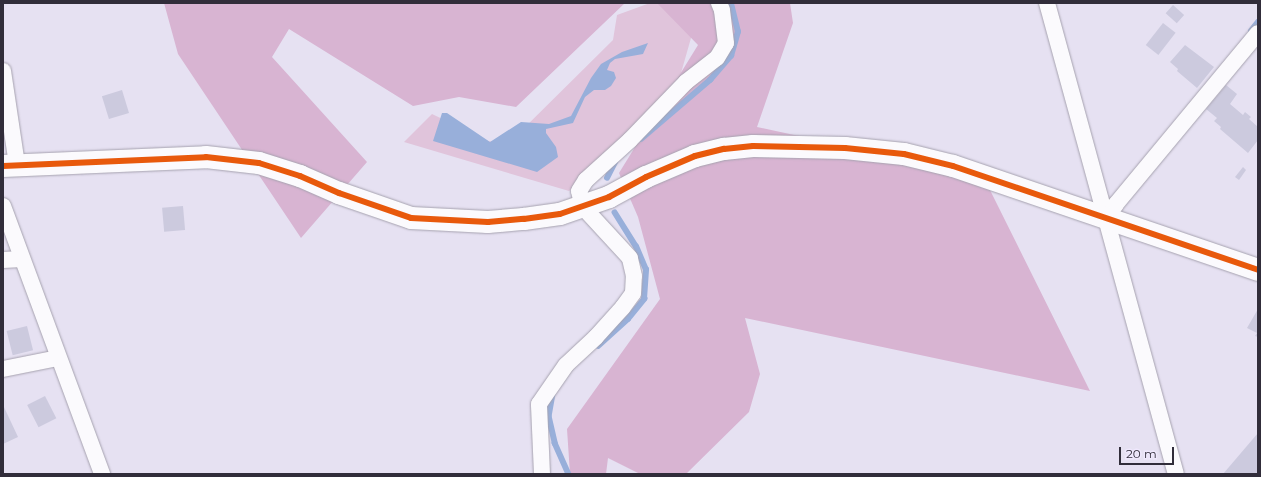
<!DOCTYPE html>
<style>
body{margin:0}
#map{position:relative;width:1261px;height:477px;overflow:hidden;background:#e6e1f2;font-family:Montserrat,sans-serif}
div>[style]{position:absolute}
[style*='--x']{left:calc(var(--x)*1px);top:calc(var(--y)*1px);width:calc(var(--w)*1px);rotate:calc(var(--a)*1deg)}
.green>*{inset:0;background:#e0c4db}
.forest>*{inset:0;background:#d8b4d2}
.water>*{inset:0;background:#98afda}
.stream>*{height:5.5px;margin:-2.75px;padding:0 2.75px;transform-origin:2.75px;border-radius:2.75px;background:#98afda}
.building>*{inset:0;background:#cccade;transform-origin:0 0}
.roads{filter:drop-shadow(0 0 1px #a6a2af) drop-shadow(0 0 1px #a6a2af)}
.street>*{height:16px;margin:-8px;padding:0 8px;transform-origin:8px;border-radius:8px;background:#fbfafd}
.secondary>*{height:22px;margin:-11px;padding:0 11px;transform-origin:11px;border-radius:11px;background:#fbfafd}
.cycleway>*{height:6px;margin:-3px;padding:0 3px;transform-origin:3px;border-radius:3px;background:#e8590c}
span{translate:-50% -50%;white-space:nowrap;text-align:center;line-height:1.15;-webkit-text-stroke:4px #efe8fd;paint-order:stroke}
.frame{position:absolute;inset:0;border:4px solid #312d3a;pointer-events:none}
.scale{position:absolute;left:1119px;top:447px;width:55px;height:18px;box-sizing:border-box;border:2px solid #312d3a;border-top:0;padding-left:5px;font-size:12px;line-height:14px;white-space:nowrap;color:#312d3a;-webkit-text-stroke:3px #efe8fd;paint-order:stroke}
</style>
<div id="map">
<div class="green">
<div style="clip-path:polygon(650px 3px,701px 3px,681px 73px,663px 106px,626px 144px,569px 191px,404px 142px,432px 114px,488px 141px,508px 144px,613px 40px,617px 15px)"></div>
</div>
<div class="forest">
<div style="clip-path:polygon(164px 3px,625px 3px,516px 107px,459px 97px,413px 106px,289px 29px,272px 57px,367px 162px,301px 238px,178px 54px)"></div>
<div style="clip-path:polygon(657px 3px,790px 3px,793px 23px,757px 127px,983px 176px,1090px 391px,745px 318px,760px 374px,749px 412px,686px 474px,640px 474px,608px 458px,606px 474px,570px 474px,567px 429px,660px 299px,638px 217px,619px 173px,698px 45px)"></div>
</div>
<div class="water">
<div style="clip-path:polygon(648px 43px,643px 54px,615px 59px,610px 63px,607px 70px,614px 72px,616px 78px,611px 86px,605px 90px,594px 90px,585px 97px,573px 123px,546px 129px,546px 133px,556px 147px,558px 157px,537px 172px,433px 141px,442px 113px,447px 113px,490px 142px,521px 122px,549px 124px,571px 116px,591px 78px,601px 64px,622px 52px)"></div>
</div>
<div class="stream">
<div style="--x:1251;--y:31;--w:11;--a:-52"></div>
<div style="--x:641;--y:139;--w:91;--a:-40.5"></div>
<div style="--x:710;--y:80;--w:32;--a:-49"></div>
<div style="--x:731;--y:56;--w:25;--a:-74"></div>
<div style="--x:738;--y:32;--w:30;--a:-104"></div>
<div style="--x:607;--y:178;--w:18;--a:-63"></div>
<div style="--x:598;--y:346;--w:40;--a:-42"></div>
<div style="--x:628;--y:319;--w:26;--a:-51"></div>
<div style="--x:644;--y:299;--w:29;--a:-86"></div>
<div style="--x:646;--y:270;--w:25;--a:-113"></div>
<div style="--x:636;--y:247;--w:40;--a:-122"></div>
<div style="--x:553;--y:394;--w:22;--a:100"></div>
<div style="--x:549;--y:416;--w:28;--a:77"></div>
<div style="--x:555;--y:443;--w:34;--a:66"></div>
</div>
<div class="building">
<div style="left:1173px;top:5px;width:15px;height:11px;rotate:42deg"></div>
<div style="left:1163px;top:23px;width:16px;height:28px;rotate:38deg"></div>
<div style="clip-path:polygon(1185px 45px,1214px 67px,1197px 88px,1177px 71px,1178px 69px,1170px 62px)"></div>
<div style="clip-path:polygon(1226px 85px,1237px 94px,1230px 104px,1243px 115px,1245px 112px,1251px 117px,1249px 119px,1258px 127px,1258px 140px,1248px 153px,1220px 129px,1221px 127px,1214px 121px,1217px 118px,1206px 109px)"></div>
<div style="left:122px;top:90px;width:24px;height:21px;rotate:73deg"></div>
<div style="clip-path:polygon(1243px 167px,1246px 170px,1239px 180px,1235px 177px)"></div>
<div style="left:183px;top:206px;width:24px;height:21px;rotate:85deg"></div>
<div style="clip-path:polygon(1258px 309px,1258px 337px,1255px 336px,1257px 333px,1247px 328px)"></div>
<div style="left:27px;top:326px;width:25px;height:21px;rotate:76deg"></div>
<div style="left:45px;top:396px;width:25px;height:20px;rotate:63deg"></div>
<div style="clip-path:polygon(3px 405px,18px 437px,3px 444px)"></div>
<div style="clip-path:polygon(1258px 433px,1258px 474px,1223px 474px)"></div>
</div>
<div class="roads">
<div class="street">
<div style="--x:1047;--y:3;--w:488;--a:74.7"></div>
<div style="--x:3;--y:71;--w:95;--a:81.5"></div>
<div style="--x:3;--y:206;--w:286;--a:69.7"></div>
<div style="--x:1106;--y:218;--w:17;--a:-54"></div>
<div style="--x:1116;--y:204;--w:222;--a:-50.3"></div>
<div style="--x:3;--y:260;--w:19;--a:-3"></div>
<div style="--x:3;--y:369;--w:56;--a:-11.3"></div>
<div style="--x:542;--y:474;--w:70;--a:-92.5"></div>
<div style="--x:539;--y:404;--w:47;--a:-55.3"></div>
<div style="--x:566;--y:365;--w:41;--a:-43"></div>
<div style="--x:596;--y:337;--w:40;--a:-48"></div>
<div style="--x:623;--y:307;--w:17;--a:-54"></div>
<div style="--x:633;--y:293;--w:17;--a:-87"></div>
<div style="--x:634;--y:276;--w:18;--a:-103"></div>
<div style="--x:630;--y:258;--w:69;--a:-132.7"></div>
<div style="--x:583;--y:207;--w:16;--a:-104"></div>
<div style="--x:579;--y:191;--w:13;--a:-58"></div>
<div style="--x:586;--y:180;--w:59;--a:-42.3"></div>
<div style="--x:630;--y:140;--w:81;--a:-46"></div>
<div style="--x:686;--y:82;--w:39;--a:-38"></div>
<div style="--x:717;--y:58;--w:17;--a:-59"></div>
<div style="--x:726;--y:43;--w:33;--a:-97"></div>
<div style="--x:722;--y:10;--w:8;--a:-113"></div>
</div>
<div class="secondary">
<div style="--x:3;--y:166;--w:203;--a:-2.5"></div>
<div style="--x:206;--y:157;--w:53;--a:6.5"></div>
<div style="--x:259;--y:163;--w:43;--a:17.6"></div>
<div style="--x:300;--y:176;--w:43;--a:23.6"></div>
<div style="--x:339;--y:193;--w:76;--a:19.1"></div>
<div style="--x:411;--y:218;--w:77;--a:3"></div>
<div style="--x:488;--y:222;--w:36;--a:-5"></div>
<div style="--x:524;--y:219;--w:36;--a:-8"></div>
<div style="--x:560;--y:214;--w:52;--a:-19.1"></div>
<div style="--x:609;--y:197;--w:42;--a:-28.4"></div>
<div style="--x:646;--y:177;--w:53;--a:-23.2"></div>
<div style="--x:695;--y:156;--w:30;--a:-14"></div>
<div style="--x:724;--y:149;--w:29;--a:-6"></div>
<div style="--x:753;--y:146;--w:92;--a:1.2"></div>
<div style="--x:845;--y:148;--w:59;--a:5.8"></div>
<div style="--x:904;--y:154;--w:50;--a:13.8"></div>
<div style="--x:953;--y:166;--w:322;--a:18.8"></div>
</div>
</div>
<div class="cycleway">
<div style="--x:3;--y:166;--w:203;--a:-2.5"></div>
<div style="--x:206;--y:157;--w:53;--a:6.5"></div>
<div style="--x:259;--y:163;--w:43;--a:17.6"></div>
<div style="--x:300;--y:176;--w:43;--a:23.6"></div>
<div style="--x:339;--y:193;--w:76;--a:19.1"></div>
<div style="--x:411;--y:218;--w:77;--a:3"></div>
<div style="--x:488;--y:222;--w:36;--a:-5"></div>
<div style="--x:524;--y:219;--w:36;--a:-8"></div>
<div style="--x:560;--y:214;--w:52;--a:-19.1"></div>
<div style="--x:609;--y:197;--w:42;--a:-28.4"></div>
<div style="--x:646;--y:177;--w:53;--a:-23.2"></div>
<div style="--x:695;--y:156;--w:30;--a:-14"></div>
<div style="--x:724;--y:149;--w:29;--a:-6"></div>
<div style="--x:753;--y:146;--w:92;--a:1.2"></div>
<div style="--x:845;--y:148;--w:59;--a:5.8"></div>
<div style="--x:904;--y:154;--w:50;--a:13.8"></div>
<div style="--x:953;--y:166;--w:322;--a:18.8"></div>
</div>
<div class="frame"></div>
<div class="scale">20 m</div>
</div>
